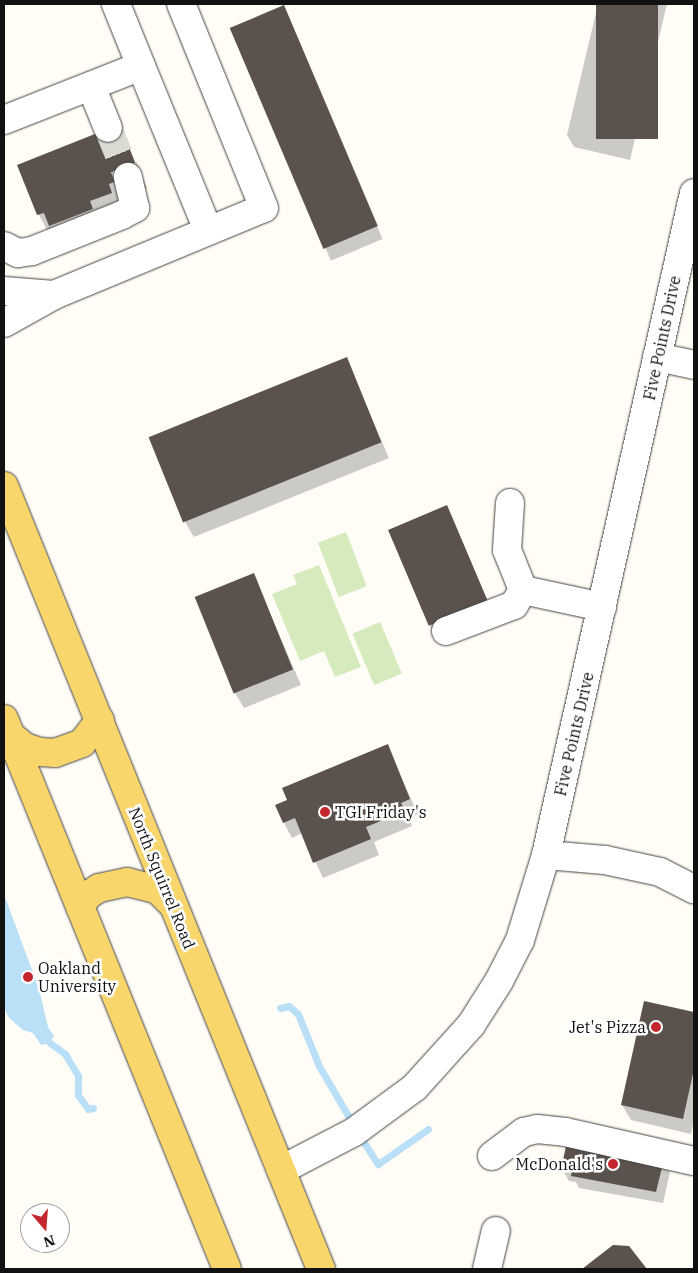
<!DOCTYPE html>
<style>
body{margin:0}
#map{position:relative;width:698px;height:1273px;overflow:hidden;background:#fffdf5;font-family:"IBM Plex Serif",serif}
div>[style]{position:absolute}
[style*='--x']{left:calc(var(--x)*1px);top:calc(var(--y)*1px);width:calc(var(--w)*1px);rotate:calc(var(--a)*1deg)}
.green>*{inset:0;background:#d5ebbd;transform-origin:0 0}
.water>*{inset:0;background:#b9e0f7}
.shadow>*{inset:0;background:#0003;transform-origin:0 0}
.stream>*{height:7px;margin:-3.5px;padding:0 3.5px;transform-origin:3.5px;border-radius:3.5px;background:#b9e0f7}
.building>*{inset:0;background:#5a524d;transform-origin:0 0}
.minor-tunnel>*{height:28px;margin-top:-14px;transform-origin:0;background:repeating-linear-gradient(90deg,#dbdad3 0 28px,transparent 0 42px)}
.roads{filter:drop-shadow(0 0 1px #444) drop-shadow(0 0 1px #444)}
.minor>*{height:28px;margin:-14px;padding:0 14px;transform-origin:14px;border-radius:14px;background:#fff}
.major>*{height:28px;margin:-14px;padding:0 14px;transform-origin:14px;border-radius:14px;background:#f9d66b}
.dots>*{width:14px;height:14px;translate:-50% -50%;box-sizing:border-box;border:2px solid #fff;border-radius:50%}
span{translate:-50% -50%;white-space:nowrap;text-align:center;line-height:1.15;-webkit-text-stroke:5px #fff;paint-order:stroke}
.street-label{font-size:16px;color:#111}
.poi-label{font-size:16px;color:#111}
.left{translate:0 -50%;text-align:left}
.right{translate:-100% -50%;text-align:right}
.frame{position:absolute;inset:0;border:5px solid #111;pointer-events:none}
.north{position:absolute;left:20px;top:1203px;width:50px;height:50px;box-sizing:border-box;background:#fff;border:1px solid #a0a0a0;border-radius:50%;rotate:162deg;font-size:14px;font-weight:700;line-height:20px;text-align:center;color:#111}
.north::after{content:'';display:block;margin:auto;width:18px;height:22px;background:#c4262e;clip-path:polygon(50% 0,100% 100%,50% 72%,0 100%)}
</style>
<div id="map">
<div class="green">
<div style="left:346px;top:532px;width:58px;height:30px;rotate:69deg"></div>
<div style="clip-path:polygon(319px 565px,361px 667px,335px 677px,324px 651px,300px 661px,272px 594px,297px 584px,293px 575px)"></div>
<div style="left:380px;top:622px;width:56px;height:30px;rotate:67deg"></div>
</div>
<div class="water">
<div style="clip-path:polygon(4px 894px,39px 989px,48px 1027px,54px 1036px,50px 1043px,41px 1045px,33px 1033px,23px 1030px,9px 1018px,4px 1008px)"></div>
</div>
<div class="shadow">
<div style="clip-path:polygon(598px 4px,667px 4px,630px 160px,574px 147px,567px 135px)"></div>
<div style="left:284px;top:7px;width:252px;height:56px;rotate:67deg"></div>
<div style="clip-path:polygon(119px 125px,147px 188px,117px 200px,120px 208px,59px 241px,52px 228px,47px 230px,39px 215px,19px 165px)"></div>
<div style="clip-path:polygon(346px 359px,389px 458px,194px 537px,185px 522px)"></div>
<div style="left:447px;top:506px;width:121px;height:62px;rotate:67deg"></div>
<div style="clip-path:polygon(253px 575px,301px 685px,244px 708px,235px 693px)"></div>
<div style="clip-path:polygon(387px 746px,418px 814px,409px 818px,412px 826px,374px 842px,379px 855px,323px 878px,302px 833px,292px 838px,284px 823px,289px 801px)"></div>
<div style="clip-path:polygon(645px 1002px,694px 1013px,694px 1120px,691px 1134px,631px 1120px,622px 1105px)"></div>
<div style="clip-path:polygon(663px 1160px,670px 1172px,663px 1203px,579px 1188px,576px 1182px,569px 1181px,562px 1169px)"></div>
<div style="clip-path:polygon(613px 1246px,628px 1247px,645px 1269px,583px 1269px)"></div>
</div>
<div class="stream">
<div style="--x:280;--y:1008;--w:9;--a:-13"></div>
<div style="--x:289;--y:1006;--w:12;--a:42"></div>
<div style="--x:298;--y:1014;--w:56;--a:68"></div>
<div style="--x:319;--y:1066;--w:69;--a:59.7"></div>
<div style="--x:50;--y:1043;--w:19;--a:36"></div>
<div style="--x:65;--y:1054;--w:26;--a:59"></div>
<div style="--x:78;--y:1076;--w:19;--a:90"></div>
<div style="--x:78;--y:1095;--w:17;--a:54"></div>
<div style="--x:88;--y:1109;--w:5;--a:-11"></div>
<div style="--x:359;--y:1135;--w:35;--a:57"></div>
<div style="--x:378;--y:1164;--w:61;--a:-35"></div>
</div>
<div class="building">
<div style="left:596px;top:4px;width:62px;height:135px"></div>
<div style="left:284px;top:5px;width:240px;height:59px;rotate:67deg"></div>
<div style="clip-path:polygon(120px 124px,139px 173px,109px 184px,112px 193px,90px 201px,93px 209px,49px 226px,44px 213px,37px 215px,17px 165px)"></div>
<div style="left:347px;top:357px;width:92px;height:214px;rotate:68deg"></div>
<div style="left:447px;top:505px;width:104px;height:64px;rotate:67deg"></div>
<div style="left:254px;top:573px;width:104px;height:64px;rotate:68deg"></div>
<div style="clip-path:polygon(388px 744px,410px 799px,401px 803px,405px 811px,366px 827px,371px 839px,313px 863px,295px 818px,283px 823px,275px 805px,287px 800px,282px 788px)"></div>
<div style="clip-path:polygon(644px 1001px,694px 1012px,694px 1069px,683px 1119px,621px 1105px)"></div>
<div style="clip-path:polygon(568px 1137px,664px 1159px,656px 1192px,571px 1176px,572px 1171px,561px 1169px)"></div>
<div style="clip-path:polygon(613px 1245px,629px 1246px,647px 1269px,582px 1269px)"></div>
</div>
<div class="minor-tunnel">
<div style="--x:108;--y:128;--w:53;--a:67.8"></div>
</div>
<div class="roads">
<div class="minor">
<div style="--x:141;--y:66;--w:177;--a:67.8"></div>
<div style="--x:91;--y:86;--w:45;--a:68"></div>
<div style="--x:4;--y:120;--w:147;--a:-21.5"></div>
<div style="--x:141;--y:66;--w:67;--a:-112"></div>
<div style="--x:4;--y:246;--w:16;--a:27"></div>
<div style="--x:18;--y:253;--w:14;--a:-8"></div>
<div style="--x:32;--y:251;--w:97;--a:-21.8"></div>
<div style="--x:122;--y:215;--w:15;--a:-28"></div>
<div style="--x:135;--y:208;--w:32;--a:-103"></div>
<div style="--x:4;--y:291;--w:50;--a:4.6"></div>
<div style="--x:4;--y:323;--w:57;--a:-29.2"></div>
<div style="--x:54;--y:295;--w:227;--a:-22.5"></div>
<div style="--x:264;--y:208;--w:220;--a:-112.1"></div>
<div style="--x:657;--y:357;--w:38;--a:12"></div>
<div style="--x:510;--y:503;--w:47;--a:93.7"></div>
<div style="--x:507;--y:550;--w:43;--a:68.2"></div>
<div style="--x:523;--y:590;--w:81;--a:12.1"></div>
<div style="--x:446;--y:631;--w:73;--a:-20.9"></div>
<div style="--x:514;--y:605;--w:17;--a:-59"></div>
<div style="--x:546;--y:855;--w:59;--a:4.8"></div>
<div style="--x:605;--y:860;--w:56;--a:12.3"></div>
<div style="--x:660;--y:872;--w:38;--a:27"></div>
<div style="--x:492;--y:1156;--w:40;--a:-37"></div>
<div style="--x:524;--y:1132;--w:13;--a:-13"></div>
<div style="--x:537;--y:1129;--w:28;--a:6"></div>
<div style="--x:565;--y:1132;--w:132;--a:12.7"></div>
<div style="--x:281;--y:1170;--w:82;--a:-27.5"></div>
<div style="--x:354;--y:1132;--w:76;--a:-36.4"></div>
<div style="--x:415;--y:1087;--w:84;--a:-47.9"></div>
<div style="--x:471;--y:1025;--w:52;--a:-57.5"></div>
<div style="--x:499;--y:981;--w:46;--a:-62.9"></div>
<div style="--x:520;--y:940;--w:89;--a:-73"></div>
<div style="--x:546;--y:855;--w:678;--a:-77.4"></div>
<div style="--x:487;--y:1269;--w:39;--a:-77"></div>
</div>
<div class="major">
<div style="--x:4;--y:486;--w:845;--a:67.96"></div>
<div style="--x:4;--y:719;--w:593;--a:67.93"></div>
<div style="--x:10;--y:735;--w:19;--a:39"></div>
<div style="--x:25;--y:747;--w:16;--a:18"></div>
<div style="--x:40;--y:752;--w:15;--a:4"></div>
<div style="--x:55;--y:753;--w:29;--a:-20"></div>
<div style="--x:82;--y:743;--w:29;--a:-52"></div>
<div style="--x:80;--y:907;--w:14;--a:-56"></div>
<div style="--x:88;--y:895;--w:13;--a:-32"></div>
<div style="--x:99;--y:888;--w:29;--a:-12"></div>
<div style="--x:127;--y:882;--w:32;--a:14"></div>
<div style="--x:158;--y:890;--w:21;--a:45"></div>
</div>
</div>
<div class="dots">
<div style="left:325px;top:812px;background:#c4262e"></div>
<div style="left:28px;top:977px;background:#c4262e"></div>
<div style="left:656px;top:1027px;background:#c4262e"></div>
<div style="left:613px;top:1164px;background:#c4262e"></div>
</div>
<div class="street-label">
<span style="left:662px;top:338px;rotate:-78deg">Five Points Drive</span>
<span style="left:574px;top:734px;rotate:-77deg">Five Points Drive</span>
<span style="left:162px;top:878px;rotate:68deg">North Squirrel Road</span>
</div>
<div class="poi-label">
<span class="left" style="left:335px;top:812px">TGI Friday's</span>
<span class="left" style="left:38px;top:977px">Oakland<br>University</span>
<span class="right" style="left:646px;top:1027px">Jet's Pizza</span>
<span class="right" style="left:603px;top:1164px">McDonald's</span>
</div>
<div class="frame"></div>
<div class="north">N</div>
</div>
